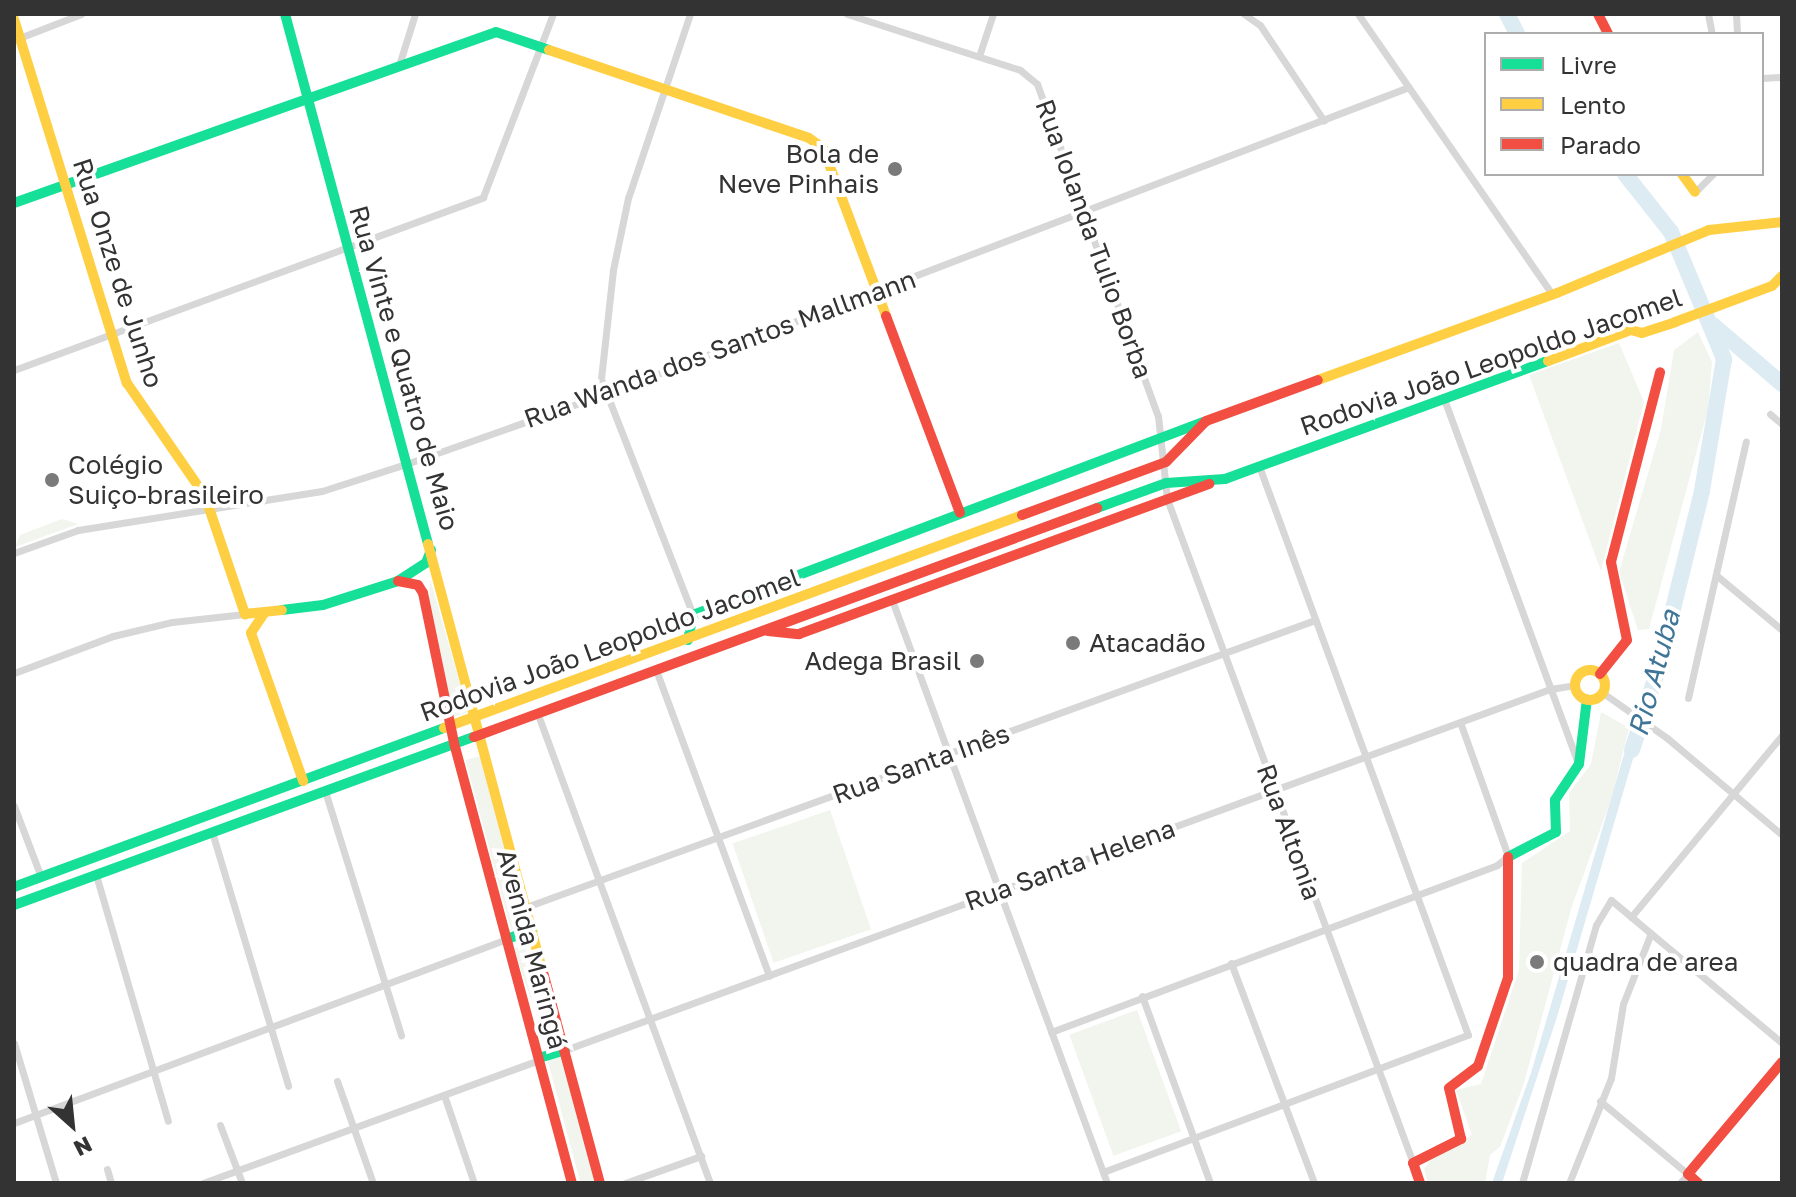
<!DOCTYPE html>
<meta charset="utf-8">
<style>
body{margin:0}
#map{position:relative;width:1796px;height:1197px;overflow:hidden;background:#fff;font-family:"Golos Text",sans-serif}
div>[style]{position:absolute}
[style*='--x']{left:calc(var(--x)*1px);top:calc(var(--y)*1px);width:calc(var(--w)*1px);rotate:calc(var(--a)*1deg)}
.green>*{inset:0;background:#f1f5ed;transform-origin:0 0}
.water>*{inset:0;background:#ddebf3}
.river>*{height:16px;margin:-8px;padding:0 8px;transform-origin:8px;border-radius:8px;background:#ddebf3}
.street>*{height:7px;margin:-3.5px;padding:0 3.5px;transform-origin:3.5px;border-radius:3.5px;background:#d7d7d7}
.fast>*{height:10px;margin:-5px;padding:0 5px;transform-origin:5px;border-radius:5px;background:#16e098}
.slow>*{height:10px;margin:-5px;padding:0 5px;transform-origin:5px;border-radius:5px;background:#ffcf43}
.slow>.ring{margin:-5px;padding:0;box-sizing:content-box;background:none;border:10px solid #ffcf43;border-radius:50%}
.jam>*{height:10px;margin:-5px;padding:0 5px;transform-origin:5px;border-radius:5px;background:#f24e42}
.dots>*{width:22px;height:22px;translate:-50% -50%;box-sizing:border-box;border:4px solid #fff;border-radius:50%}
span{translate:-50% -50%;white-space:nowrap;text-align:center;line-height:1.15;-webkit-text-stroke:8px #fff;paint-order:stroke}
.poi-label{font-size:26px;color:#333}
.right{translate:-100% -50%;text-align:right}
.left{translate:0 -50%;text-align:left}
.street-label{font-size:26px;color:#333}
.water-label{font-size:28px;color:#3f7597;font-style:italic}
.frame{position:absolute;inset:0;border:16px solid #333;pointer-events:none}
.legend{position:absolute;left:1484px;top:32px;width:280px;height:144px;box-sizing:border-box;background:#fff;border:2px solid #adadad;margin:0;padding:10px 14px;list-style:none;font-size:24px;color:#333}
.legend li{display:flex;align-items:center;gap:16px;height:40px}
.legend b{width:40px;border:2px solid #adadad}
.north{position:absolute;left:32px;top:1085px;width:80px;height:80px;-webkit-text-stroke:6px #fff;paint-order:stroke;rotate:153deg;font-size:22px;font-weight:700;line-height:32px;text-align:center;color:#333}
.north::after{content:'';display:block;margin:auto;width:28px;height:36px;background:#333;clip-path:polygon(50% 0,100% 100%,50% 72%,0 100%)}
</style>
<div id="map">
<div class="green">
<div style="clip-path:polygon(1698px 332px,1712px 362px,1708px 409px,1649px 629px,1638px 630px,1619px 572px,1661px 429px,1674px 350px)"></div>
<div style="clip-path:polygon(1619px 343px,1644px 402px,1601px 571px,1529px 375px)"></div>
<div style="clip-path:polygon(62px 519px,78px 524px,15px 547px,20px 535px)"></div>
<div style="clip-path:polygon(430px 579px,468px 712px,453px 717px,429px 610px)"></div>
<div style="clip-path:polygon(1601px 712px,1629px 728px,1612px 797px,1572px 906px,1524px 1083px,1500px 1147px,1490px 1155px,1485px 1183px,1428px 1183px,1424px 1169px,1431px 1160px,1472px 1135px,1456px 1090px,1481px 1084px,1519px 970px,1522px 863px,1570px 831px,1569px 793px,1591px 764px)"></div>
<div style="left:480px;top:756px;width:176px;height:15px;rotate:75deg"></div>
<div style="left:830px;top:810px;width:126px;height:103px;rotate:71deg"></div>
<div style="left:524px;top:945px;width:97px;height:11px;rotate:71deg"></div>
<div style="left:1137px;top:1010px;width:129px;height:72px;rotate:70deg"></div>
<div style="left:562px;top:1056px;width:131px;height:15px;rotate:75deg"></div>
</div>
<div class="water">
<div style="clip-path:polygon(1632px 727px,1640px 735px,1557px 1017px,1502px 1183px,1492px 1183px,1531px 1073px)"></div>
</div>
<div class="river">
<div style="--x:1507;--y:14;--w:22;--a:63"></div>
<div style="--x:1625;--y:174;--w:74;--a:51.6"></div>
<div style="--x:1671;--y:232;--w:138;--a:67.3"></div>
<div style="--x:1724;--y:359;--w:134;--a:99.5"></div>
<div style="--x:1702;--y:491;--w:184;--a:103.8"></div>
<div style="--x:1658;--y:670;--w:84;--a:108"></div>
<div style="--x:1713;--y:325;--w:91;--a:40.5"></div>
</div>
<div class="street">
<div style="--x:690;--y:14;--w:194;--a:108.6"></div>
<div style="--x:628;--y:198;--w:74;--a:101.8"></div>
<div style="--x:613;--y:270;--w:110;--a:96.3"></div>
<div style="--x:601;--y:379;--w:253;--a:68.7"></div>
<div style="--x:847;--y:14;--w:182;--a:17.9"></div>
<div style="--x:1020;--y:70;--w:22;--a:39"></div>
<div style="--x:1037;--y:84;--w:353;--a:70"></div>
<div style="--x:1158;--y:416;--w:83;--a:83.8"></div>
<div style="--x:1167;--y:499;--w:708;--a:69.67"></div>
<div style="--x:1244;--y:14;--w:19;--a:35"></div>
<div style="--x:1260;--y:25;--w:115;--a:56.3"></div>
<div style="--x:1358;--y:14;--w:341;--a:55.3"></div>
<div style="--x:1708;--y:14;--w:20;--a:79"></div>
<div style="--x:1736;--y:14;--w:20;--a:87"></div>
<div style="--x:14;--y:40;--w:72;--a:-21.2"></div>
<div style="--x:979;--y:56;--w:44;--a:-71.6"></div>
<div style="--x:399;--y:65;--w:53;--a:-72.6"></div>
<div style="--x:1762;--y:78;--w:20;--a:-3"></div>
<div style="--x:1695;--y:192;--w:25;--a:-45"></div>
<div style="--x:14;--y:370;--w:500;--a:-20.2"></div>
<div style="--x:483;--y:197;--w:196;--a:-69.1"></div>
<div style="--x:1444;--y:399;--w:386;--a:69.8"></div>
<div style="--x:1770;--y:414;--w:16;--a:40"></div>
<div style="--x:1259;--y:466;--w:606;--a:69.83"></div>
<div style="--x:14;--y:553;--w:68;--a:-19.8"></div>
<div style="--x:78;--y:530;--w:247;--a:-9.1"></div>
<div style="--x:322;--y:491;--w:91;--a:-17.8"></div>
<div style="--x:409;--y:463;--w:211;--a:-19.4"></div>
<div style="--x:608;--y:393;--w:857;--a:-20.91"></div>
<div style="--x:1716;--y:575;--w:86;--a:39.8"></div>
<div style="--x:892;--y:600;--w:621;--a:69.76"></div>
<div style="--x:656;--y:670;--w:326;--a:69.7"></div>
<div style="--x:14;--y:673;--w:106;--a:-20.5"></div>
<div style="--x:113;--y:636;--w:61;--a:-13.3"></div>
<div style="--x:172;--y:622;--w:73;--a:-6.3"></div>
<div style="--x:1603;--y:693;--w:78;--a:35.1"></div>
<div style="--x:1667;--y:738;--w:150;--a:40.1"></div>
<div style="--x:1688;--y:698;--w:263;--a:-77.3"></div>
<div style="--x:537;--y:712;--w:502;--a:69.83"></div>
<div style="--x:325;--y:791;--w:256;--a:72.7"></div>
<div style="--x:14;--y:806;--w:76;--a:69.2"></div>
<div style="--x:212;--y:832;--w:265;--a:73.3"></div>
<div style="--x:96;--y:875;--w:256;--a:73.7"></div>
<div style="--x:526;--y:907;--w:840;--a:-19.99"></div>
<div style="--x:1631;--y:917;--w:236;--a:-50.3"></div>
<div style="--x:1231;--y:963;--w:235;--a:69.3"></div>
<div style="--x:1142;--y:996;--w:199;--a:70"></div>
<div style="--x:1051;--y:1032;--w:476;--a:-20.5"></div>
<div style="--x:1497;--y:865;--w:14;--a:-39"></div>
<div style="--x:1508;--y:856;--w:142;--a:-109.7"></div>
<div style="--x:14;--y:1043;--w:146;--a:73.3"></div>
<div style="--x:565;--y:1050;--w:1049;--a:-20.13"></div>
<div style="--x:1550;--y:689;--w:25;--a:-9"></div>
<div style="--x:337;--y:1081;--w:108;--a:70.6"></div>
<div style="--x:444;--y:1095;--w:93;--a:71.2"></div>
<div style="--x:1600;--y:1101;--w:114;--a:39.7"></div>
<div style="--x:1688;--y:1174;--w:12;--a:132"></div>
<div style="--x:14;--y:1123;--w:526;--a:-20.47"></div>
<div style="--x:220;--y:1125;--w:62;--a:69.2"></div>
<div style="--x:107;--y:1169;--w:15;--a:74"></div>
<div style="--x:1103;--y:1172;--w:390;--a:-20.6"></div>
<div style="--x:203;--y:1183;--w:359;--a:-20.1"></div>
<div style="--x:625;--y:1183;--w:81;--a:-19.6"></div>
<div style="--x:1522;--y:1183;--w:268;--a:-74"></div>
<div style="--x:1596;--y:925;--w:29;--a:-59"></div>
<div style="--x:1611;--y:900;--w:223;--a:39.9"></div>
<div style="--x:1569;--y:1183;--w:113;--a:-68.2"></div>
<div style="--x:1611;--y:1078;--w:75;--a:-80.8"></div>
<div style="--x:1623;--y:1004;--w:76;--a:-68.5"></div>
</div>
<div class="fast">
<div style="--x:285;--y:14;--w:549;--a:74.9"></div>
<div style="--x:14;--y:203;--w:511;--a:-19.53"></div>
<div style="--x:496;--y:32;--w:56;--a:18.8"></div>
<div style="--x:1097;--y:508;--w:73;--a:-19.9"></div>
<div style="--x:1166;--y:483;--w:59;--a:-3.9"></div>
<div style="--x:1225;--y:479;--w:344;--a:-20.1"></div>
<div style="--x:282;--y:610;--w:41;--a:-7"></div>
<div style="--x:323;--y:605;--w:79;--a:-17.7"></div>
<div style="--x:398;--y:581;--w:33;--a:-33"></div>
<div style="--x:426;--y:563;--w:14;--a:-69"></div>
<div style="--x:688;--y:640;--w:25;--a:-79"></div>
<div style="--x:693;--y:615;--w:545;--a:-20.73"></div>
<div style="--x:1508;--y:857;--w:54;--a:-27.5"></div>
<div style="--x:1556;--y:832;--w:32;--a:-92"></div>
<div style="--x:1555;--y:800;--w:43;--a:-56.3"></div>
<div style="--x:1579;--y:764;--w:65;--a:-83"></div>
<div style="--x:14;--y:887;--w:458;--a:-20.3"></div>
<div style="--x:14;--y:905;--w:490;--a:-20.1"></div>
<div style="--x:507;--y:939;--w:27;--a:-20"></div>
<div style="--x:539;--y:1058;--w:27;--a:-17"></div>
</div>
<div class="slow">
<div style="--x:14;--y:19;--w:381;--a:72.8"></div>
<div style="--x:127;--y:383;--w:137;--a:55.4"></div>
<div style="--x:205;--y:496;--w:125;--a:71.3"></div>
<div style="--x:245;--y:614;--w:37;--a:-6"></div>
<div style="--x:549;--y:50;--w:274;--a:18.7"></div>
<div style="--x:809;--y:138;--w:17;--a:36"></div>
<div style="--x:823;--y:148;--w:179;--a:69.4"></div>
<div style="--x:1682;--y:174;--w:22;--a:54"></div>
<div style="--x:1548;--y:361;--w:89;--a:-20.5"></div>
<div style="--x:1631;--y:330;--w:11;--a:15"></div>
<div style="--x:1642;--y:333;--w:35;--a:-18"></div>
<div style="--x:1675;--y:322;--w:103;--a:-20.4"></div>
<div style="--x:1772;--y:286;--w:14;--a:-45"></div>
<div style="--x:1318;--y:380;--w:254;--a:-20"></div>
<div style="--x:1557;--y:293;--w:165;--a:-22.5"></div>
<div style="--x:1709;--y:230;--w:73;--a:-6.3"></div>
<div style="--x:428;--y:544;--w:443;--a:75"></div>
<div style="--x:265;--y:612;--w:25;--a:124"></div>
<div style="--x:251;--y:633;--w:157;--a:70.6"></div>
<div class="ring" style="left:1575px;top:670px;width:20px;height:20px"></div>
<div style="--x:444;--y:728;--w:616;--a:-20.23"></div>
</div>
<div class="jam">
<div style="--x:1598;--y:14;--w:22;--a:63"></div>
<div style="--x:886;--y:316;--w:210;--a:69.4"></div>
<div style="--x:1022;--y:515;--w:153;--a:-20.2"></div>
<div style="--x:1166;--y:462;--w:57;--a:-45.7"></div>
<div style="--x:1206;--y:421;--w:119;--a:-20.1"></div>
<div style="--x:398;--y:581;--w:20;--a:11"></div>
<div style="--x:418;--y:585;--w:9;--a:58"></div>
<div style="--x:423;--y:593;--w:153;--a:78.3"></div>
<div style="--x:454;--y:743;--w:456;--a:75"></div>
<div style="--x:768;--y:631;--w:31;--a:6"></div>
<div style="--x:799;--y:634;--w:437;--a:-20.1"></div>
<div style="--x:1600;--y:674;--w:43;--a:-51.5"></div>
<div style="--x:1627;--y:640;--w:80;--a:-101.6"></div>
<div style="--x:1611;--y:562;--w:196;--a:-75.5"></div>
<div style="--x:474;--y:737;--w:664;--a:-20.18"></div>
<div style="--x:543;--y:972;--w:219;--a:74.9"></div>
<div style="--x:1420;--y:1183;--w:21;--a:-109"></div>
<div style="--x:1413;--y:1163;--w:54;--a:-26.6"></div>
<div style="--x:1461;--y:1139;--w:52;--a:-103.2"></div>
<div style="--x:1449;--y:1088;--w:36;--a:-37"></div>
<div style="--x:1478;--y:1066;--w:93;--a:-71.2"></div>
<div style="--x:1508;--y:978;--w:121;--a:-90"></div>
<div style="--x:1698;--y:1183;--w:13;--a:-138"></div>
<div style="--x:1688;--y:1174;--w:146;--a:-50"></div>
</div>
<div class="dots">
<div style="left:895px;top:169px;background:#7a7a7a"></div>
<div style="left:52px;top:480px;background:#7a7a7a"></div>
<div style="left:1073px;top:643px;background:#7a7a7a"></div>
<div style="left:977px;top:661px;background:#7a7a7a"></div>
<div style="left:1537px;top:962px;background:#7a7a7a"></div>
</div>
<div class="poi-label">
<span class="right" style="left:879px;top:169px">Bola de<br>Neve Pinhais</span>
<span class="left" style="left:68px;top:480px">Colégio<br>Suiço-brasileiro</span>
<span class="left" style="left:1089px;top:643px">Atacadão</span>
<span class="right" style="left:961px;top:661px">Adega Brasil</span>
<span class="left" style="left:1553px;top:962px">quadra de area</span>
</div>
<div class="street-label">
<span style="left:1094px;top:239px;rotate:70deg">Rua Iolanda Tulio Borba</span>
<span style="left:118px;top:273px;rotate:72deg">Rua Onze de Junho</span>
<span style="left:720px;top:349px;rotate:-20deg">Rua Wanda dos Santos Mallmann</span>
<span style="left:1491px;top:362px;rotate:-19deg">Rodovia João Leopoldo Jacomel</span>
<span style="left:404px;top:368px;rotate:74deg">Rua Vinte e Quatro de Maio</span>
<span style="left:610px;top:645px;rotate:-20deg">Rodovia João Leopoldo Jacomel</span>
<span style="left:921px;top:764px;rotate:-20deg">Rua Santa Inês</span>
<span style="left:1289px;top:832px;rotate:70deg">Rua Altonia</span>
<span style="left:1070px;top:865px;rotate:-20deg">Rua Santa Helena</span>
<span style="left:532px;top:949px;rotate:75deg">Avenida Maringá</span>
</div>
<div class="water-label">
<span style="left:1654px;top:673px;rotate:-75deg">Rio Atuba</span>
</div>
<div class="frame"></div>
<ul class="legend">
<li><b style="height:10px;background:#16e098"></b>Livre</li>
<li><b style="height:10px;background:#ffcf43"></b>Lento</li>
<li><b style="height:10px;background:#f24e42"></b>Parado</li>
</ul>
<div class="north">N</div>
</div>
